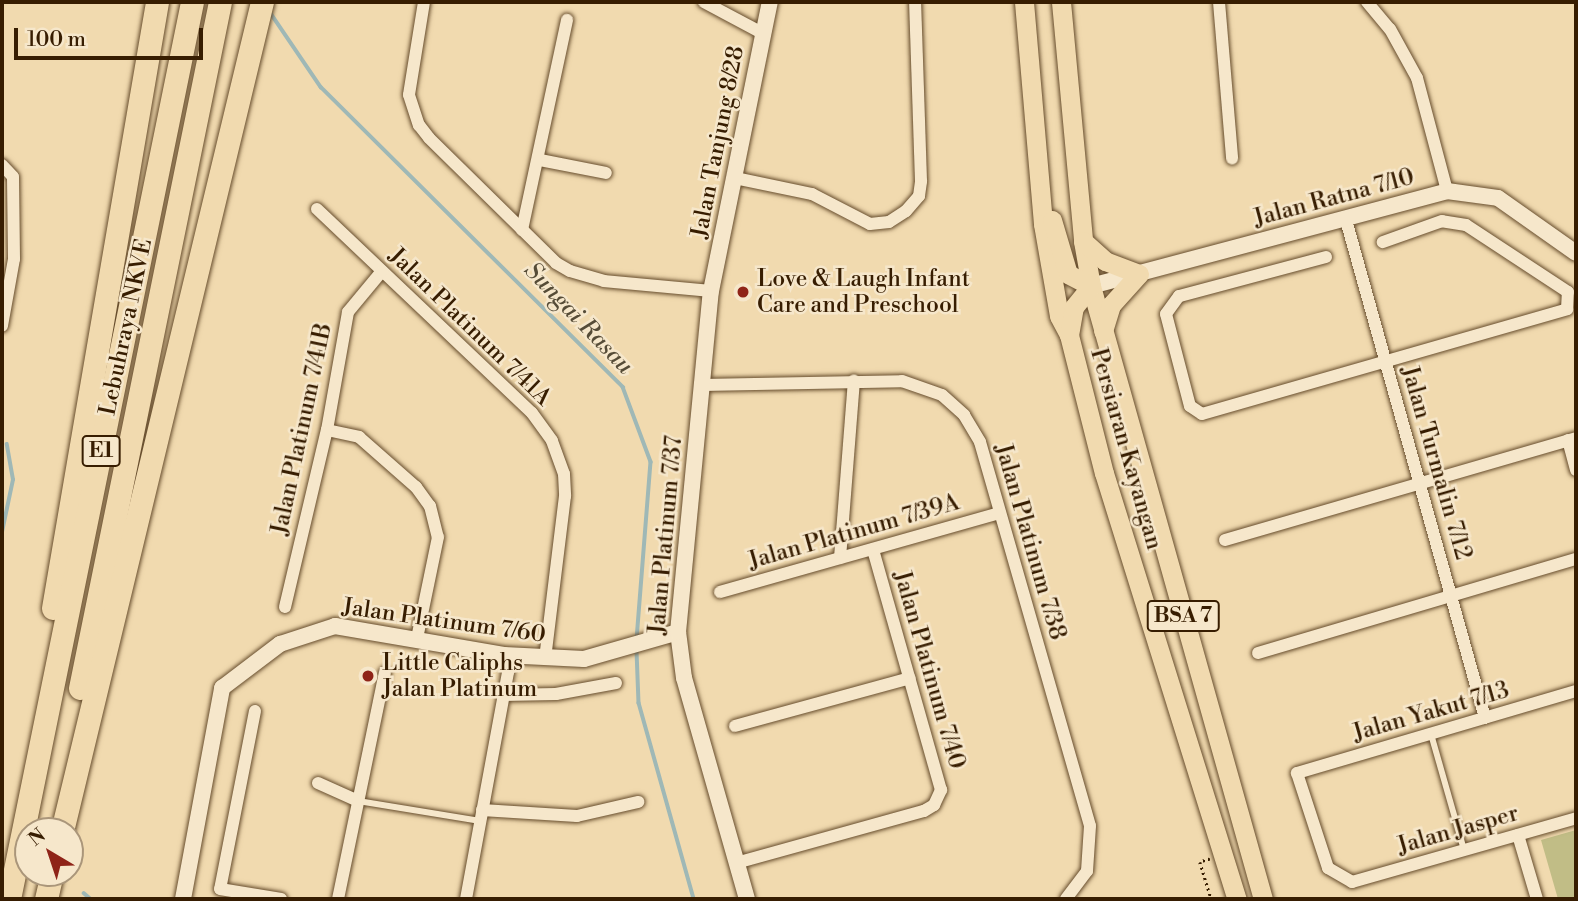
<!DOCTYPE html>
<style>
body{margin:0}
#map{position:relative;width:1578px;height:901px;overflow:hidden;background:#f1daaf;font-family:"Libre Bodoni",serif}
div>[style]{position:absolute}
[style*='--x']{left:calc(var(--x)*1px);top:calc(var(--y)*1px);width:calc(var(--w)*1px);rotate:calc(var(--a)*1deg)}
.green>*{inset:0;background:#c1bd86}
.stream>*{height:3.5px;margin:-1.75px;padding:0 1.75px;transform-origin:1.75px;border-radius:1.75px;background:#9fb8b6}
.path>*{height:2.5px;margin-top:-1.25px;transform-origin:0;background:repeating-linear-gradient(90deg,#371d01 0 2px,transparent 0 5.5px)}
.roads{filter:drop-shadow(0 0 2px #664c2c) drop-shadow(0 0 2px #664c2c)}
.service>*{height:6px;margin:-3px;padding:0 3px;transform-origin:3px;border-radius:3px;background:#f6e7cb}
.minor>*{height:12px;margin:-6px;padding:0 6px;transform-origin:6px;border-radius:6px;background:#f6e7cb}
.tertiary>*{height:16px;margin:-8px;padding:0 8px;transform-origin:8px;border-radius:8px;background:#f6e7cb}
.primary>*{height:19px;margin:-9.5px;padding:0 9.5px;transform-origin:9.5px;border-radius:9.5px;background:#f1daaf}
.motorway>*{height:23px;margin:-11.5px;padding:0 11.5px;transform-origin:11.5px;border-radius:11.5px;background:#f1daaf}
.dots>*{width:19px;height:19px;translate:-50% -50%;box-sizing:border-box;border:4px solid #f6e7cb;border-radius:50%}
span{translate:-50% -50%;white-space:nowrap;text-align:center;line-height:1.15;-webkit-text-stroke:5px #f6e7cb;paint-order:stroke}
.shield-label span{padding:2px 5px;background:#f6e7cb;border:2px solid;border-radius:5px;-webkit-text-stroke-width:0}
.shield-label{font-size:21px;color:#371d01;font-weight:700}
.street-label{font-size:23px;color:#371d01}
.poi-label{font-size:23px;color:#371d01}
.left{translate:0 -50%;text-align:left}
.water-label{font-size:24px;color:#564c37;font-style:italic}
.frame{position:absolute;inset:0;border:4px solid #371d01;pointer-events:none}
.north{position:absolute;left:14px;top:817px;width:70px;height:70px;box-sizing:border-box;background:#f6e7cb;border:2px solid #aa967a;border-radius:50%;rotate:321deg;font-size:19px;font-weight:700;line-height:28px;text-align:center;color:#371d01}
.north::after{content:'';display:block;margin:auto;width:24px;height:32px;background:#8f2418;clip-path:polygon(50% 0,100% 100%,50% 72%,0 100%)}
.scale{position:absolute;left:14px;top:28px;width:189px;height:32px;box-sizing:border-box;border:4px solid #371d01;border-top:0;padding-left:9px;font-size:21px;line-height:24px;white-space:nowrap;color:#371d01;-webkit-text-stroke:5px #f6e7cb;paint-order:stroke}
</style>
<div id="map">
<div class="green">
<div style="clip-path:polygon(1576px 830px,1576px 899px,1558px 899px,1541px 840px)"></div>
</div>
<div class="stream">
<div style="--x:270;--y:12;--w:91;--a:55.8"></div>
<div style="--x:321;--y:87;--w:426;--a:44.8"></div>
<div style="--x:623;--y:387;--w:80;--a:69.5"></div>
<div style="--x:651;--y:462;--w:178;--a:94.5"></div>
<div style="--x:2;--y:532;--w:53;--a:-78.1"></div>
<div style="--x:13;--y:480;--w:36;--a:-100"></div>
<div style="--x:637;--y:651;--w:52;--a:87.8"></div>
<div style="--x:639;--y:703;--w:204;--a:74.3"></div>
<div style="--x:84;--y:893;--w:9;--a:41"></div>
</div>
<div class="path">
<div style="--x:1210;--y:859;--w:10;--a:163"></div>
<div style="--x:1200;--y:862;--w:39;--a:73"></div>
</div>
<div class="roads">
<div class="service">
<div style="--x:1431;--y:734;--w:121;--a:74.1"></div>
<div style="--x:358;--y:801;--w:124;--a:9.3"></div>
</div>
<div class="minor">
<div style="--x:424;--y:2;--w:94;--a:99.2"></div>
<div style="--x:409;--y:95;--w:32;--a:72"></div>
<div style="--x:419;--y:125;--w:16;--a:52"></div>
<div style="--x:429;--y:138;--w:178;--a:44.5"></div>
<div style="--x:556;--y:263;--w:16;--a:30"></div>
<div style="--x:570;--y:271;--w:35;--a:16"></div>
<div style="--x:604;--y:281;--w:107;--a:5.3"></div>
<div style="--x:704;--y:2;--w:66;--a:28.1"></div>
<div style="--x:1219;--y:2;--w:157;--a:85.2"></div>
<div style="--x:1367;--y:2;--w:35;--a:50"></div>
<div style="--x:1390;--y:29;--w:56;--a:61.1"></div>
<div style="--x:1417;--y:78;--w:117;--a:75.1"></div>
<div style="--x:540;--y:160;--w:67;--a:11.1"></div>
<div style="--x:2;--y:165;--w:16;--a:47"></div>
<div style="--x:13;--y:177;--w:82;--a:89.3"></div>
<div style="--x:14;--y:259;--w:68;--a:100.2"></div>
<div style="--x:735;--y:178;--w:79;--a:11.7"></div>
<div style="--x:812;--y:194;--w:65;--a:27.3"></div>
<div style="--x:870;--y:224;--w:19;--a:-6"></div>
<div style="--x:889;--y:222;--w:20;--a:-33"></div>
<div style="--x:906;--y:211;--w:20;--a:-49"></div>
<div style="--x:919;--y:196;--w:15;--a:-82"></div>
<div style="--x:921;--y:181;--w:179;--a:-91.9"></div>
<div style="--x:317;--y:209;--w:296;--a:43.5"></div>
<div style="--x:532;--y:413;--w:34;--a:54"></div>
<div style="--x:552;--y:441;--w:35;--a:70"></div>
<div style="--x:564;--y:474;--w:22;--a:87"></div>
<div style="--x:565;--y:496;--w:163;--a:97"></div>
<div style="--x:1346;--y:220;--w:517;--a:74.4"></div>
<div style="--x:522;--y:230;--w:215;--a:-77.9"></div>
<div style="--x:1326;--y:257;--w:152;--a:165.1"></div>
<div style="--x:1179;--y:296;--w:22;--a:126"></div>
<div style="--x:1166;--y:314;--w:95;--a:75.4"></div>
<div style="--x:1190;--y:406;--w:14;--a:34"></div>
<div style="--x:1202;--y:414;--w:380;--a:-16"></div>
<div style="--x:1567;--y:309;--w:17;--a:-87"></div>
<div style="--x:1568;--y:292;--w:122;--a:-146.7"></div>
<div style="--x:1466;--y:225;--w:24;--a:-171"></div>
<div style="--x:1442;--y:221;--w:63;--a:160.4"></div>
<div style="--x:702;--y:385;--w:200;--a:-1.1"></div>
<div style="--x:902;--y:381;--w:42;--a:19.3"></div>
<div style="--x:942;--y:395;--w:30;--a:42"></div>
<div style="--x:964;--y:415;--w:31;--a:59"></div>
<div style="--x:980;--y:442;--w:399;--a:74"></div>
<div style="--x:1090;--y:826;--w:45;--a:93.8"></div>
<div style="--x:1087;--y:871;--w:35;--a:127"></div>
<div style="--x:327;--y:430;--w:33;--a:12"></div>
<div style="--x:359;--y:437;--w:76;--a:41.3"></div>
<div style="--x:416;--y:487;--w:24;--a:54"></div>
<div style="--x:430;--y:506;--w:32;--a:76"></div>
<div style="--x:438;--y:537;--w:103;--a:101.7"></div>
<div style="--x:1568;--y:440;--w:31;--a:75"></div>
<div style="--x:1225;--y:540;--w:366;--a:-16.2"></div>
<div style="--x:840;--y:558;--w:178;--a:-85.5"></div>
<div style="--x:720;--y:592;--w:290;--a:-15.8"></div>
<div style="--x:285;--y:607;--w:182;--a:-76.7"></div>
<div style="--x:327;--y:430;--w:120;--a:-79.9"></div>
<div style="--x:348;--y:312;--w:53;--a:-50.3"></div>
<div style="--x:1258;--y:653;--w:332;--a:-16.5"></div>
<div style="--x:1576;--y:691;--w:291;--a:163.6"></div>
<div style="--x:1297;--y:773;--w:100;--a:71.9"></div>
<div style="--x:1328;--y:868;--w:28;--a:30"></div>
<div style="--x:1352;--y:882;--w:233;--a:-15.9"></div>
<div style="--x:503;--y:695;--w:53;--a:-1.1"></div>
<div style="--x:556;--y:694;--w:61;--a:-10.4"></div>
<div style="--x:255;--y:711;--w:181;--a:101.1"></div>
<div style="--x:220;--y:889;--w:62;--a:9.3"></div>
<div style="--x:735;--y:726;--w:181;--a:-15.3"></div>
<div style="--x:318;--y:783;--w:44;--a:24.2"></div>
<div style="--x:482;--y:810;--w:95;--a:3.6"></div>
<div style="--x:577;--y:816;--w:63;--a:-12.9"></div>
<div style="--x:1518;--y:835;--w:67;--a:73.5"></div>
<div style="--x:736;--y:863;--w:195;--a:-15.5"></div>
<div style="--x:924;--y:811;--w:12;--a:-31"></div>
<div style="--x:934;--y:805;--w:17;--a:-65"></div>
<div style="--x:941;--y:790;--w:250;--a:-105.8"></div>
<div style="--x:338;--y:899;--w:231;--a:-78.3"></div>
<div style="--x:466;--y:899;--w:231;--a:-79.5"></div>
<div style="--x:508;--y:672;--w:17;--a:-103"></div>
</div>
<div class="tertiary">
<div style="--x:1091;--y:286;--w:368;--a:-14.9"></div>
<div style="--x:1447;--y:191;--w:51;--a:7.8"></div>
<div style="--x:1498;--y:198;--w:95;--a:35.2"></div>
<div style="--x:183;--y:899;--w:215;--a:-79.5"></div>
<div style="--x:222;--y:688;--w:73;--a:-37.2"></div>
<div style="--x:280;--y:644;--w:58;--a:-18.1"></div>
<div style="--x:335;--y:626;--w:171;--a:9.7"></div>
<div style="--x:504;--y:655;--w:80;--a:2.9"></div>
<div style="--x:584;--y:659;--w:98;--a:-16"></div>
<div style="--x:747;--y:899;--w:230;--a:-105.9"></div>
<div style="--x:684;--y:678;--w:46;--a:-97.4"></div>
<div style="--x:678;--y:632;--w:343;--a:-84.5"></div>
<div style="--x:711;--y:291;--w:295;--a:-78.5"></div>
</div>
<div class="primary">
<div style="--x:1024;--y:2;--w:223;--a:85.1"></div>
<div style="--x:1043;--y:224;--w:93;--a:80.1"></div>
<div style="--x:1059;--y:316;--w:21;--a:62"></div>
<div style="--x:1069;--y:335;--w:142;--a:75.8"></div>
<div style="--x:1104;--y:473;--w:446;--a:72.7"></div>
<div style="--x:1061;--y:2;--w:240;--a:84.7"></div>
<div style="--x:1083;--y:241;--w:46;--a:79.9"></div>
<div style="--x:1091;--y:286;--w:637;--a:74.33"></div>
<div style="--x:1052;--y:220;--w:56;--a:73.5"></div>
<div style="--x:1068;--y:274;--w:26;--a:28"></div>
<div style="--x:1083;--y:241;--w:30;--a:42"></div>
<div style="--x:1105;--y:261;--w:36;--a:21"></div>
<div style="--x:1139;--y:274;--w:42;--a:132.1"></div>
<div style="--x:1111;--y:305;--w:27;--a:107"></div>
<div style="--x:1069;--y:335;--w:28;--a:-80"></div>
<div style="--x:1074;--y:307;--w:27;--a:-51"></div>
</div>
<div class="motorway">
<div style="--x:53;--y:608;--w:615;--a:-80.26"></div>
<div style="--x:80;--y:688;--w:700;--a:-78.47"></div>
<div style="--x:62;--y:831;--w:853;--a:-76.44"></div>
<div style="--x:9;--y:899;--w:915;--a:-78.47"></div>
<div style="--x:46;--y:899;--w:27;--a:-77"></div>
</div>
</div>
<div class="dots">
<div style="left:743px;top:292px;background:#8f2418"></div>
<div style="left:368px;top:676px;background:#8f2418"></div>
</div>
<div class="shield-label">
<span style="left:101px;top:451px">E1</span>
<span style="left:1183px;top:616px">BSA 7</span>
</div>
<div class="street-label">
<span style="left:718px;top:142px;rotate:-79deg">Jalan Tanjung 8/28</span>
<span style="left:1334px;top:198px;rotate:-15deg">Jalan Ratna 7/10</span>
<span style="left:126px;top:327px;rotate:-78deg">Lebuhraya NKVE</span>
<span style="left:470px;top:327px;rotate:44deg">Jalan Platinum 7/41A</span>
<span style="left:302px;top:429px;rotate:-78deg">Jalan Platinum 7/41B</span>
<span style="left:1126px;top:449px;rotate:74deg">Persiaran Kayangan</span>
<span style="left:1436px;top:463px;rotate:74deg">Jalan Turmalin 7/12</span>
<span style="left:854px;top:532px;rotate:-16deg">Jalan Platinum 7/39A</span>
<span style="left:666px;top:535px;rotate:-85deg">Jalan Platinum 7/37</span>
<span style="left:1030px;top:542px;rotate:74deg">Jalan Platinum 7/38</span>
<span style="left:444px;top:621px;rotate:8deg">Jalan Platinum 7/60</span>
<span style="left:929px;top:670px;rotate:74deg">Jalan Platinum 7/40</span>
<span style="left:1431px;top:712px;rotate:-16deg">Jalan Yakut 7/13</span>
<span style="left:1458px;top:830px;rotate:-16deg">Jalan Jasper</span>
</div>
<div class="poi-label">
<span class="left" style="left:757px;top:292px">Love &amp; Laugh Infant<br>Care and Preschool</span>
<span class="left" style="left:382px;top:676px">Little Caliphs<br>Jalan Platinum</span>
</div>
<div class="water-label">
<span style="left:578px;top:319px;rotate:46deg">Sungai Rasau</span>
</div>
<div class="frame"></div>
<div class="north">N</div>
<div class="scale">100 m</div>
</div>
